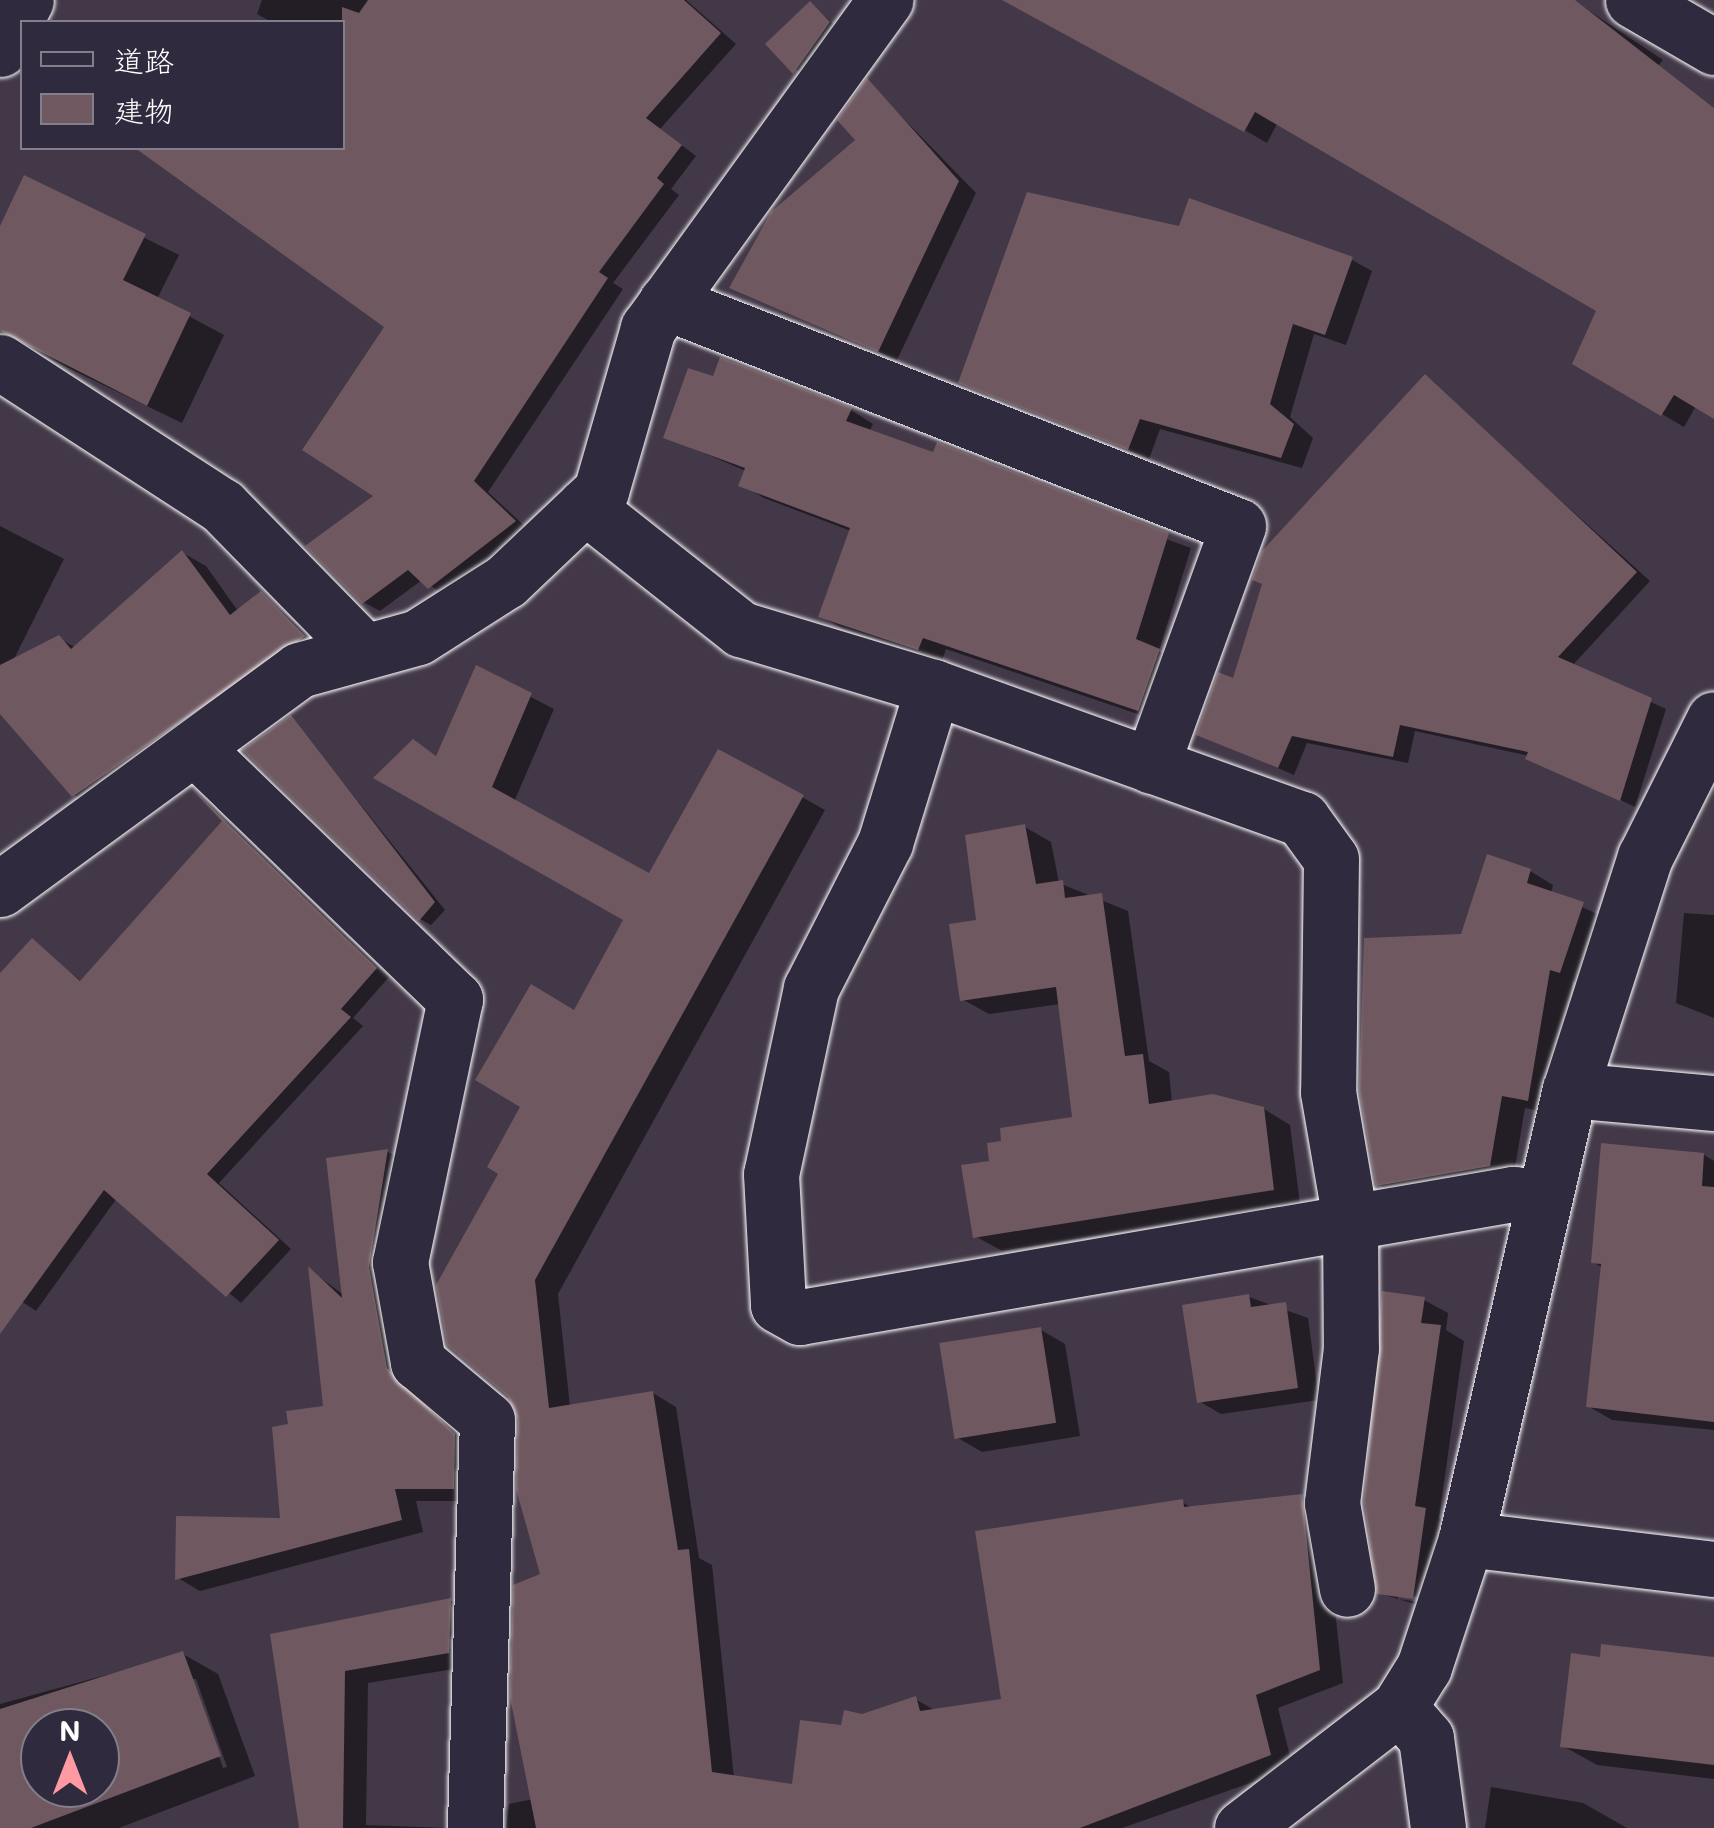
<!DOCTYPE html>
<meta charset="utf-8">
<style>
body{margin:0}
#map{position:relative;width:1714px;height:1828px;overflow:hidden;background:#423848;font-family:Mali,"Klee One",sans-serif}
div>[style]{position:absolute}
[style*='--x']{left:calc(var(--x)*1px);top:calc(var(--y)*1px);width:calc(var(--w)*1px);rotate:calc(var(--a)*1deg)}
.shadow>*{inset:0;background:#0007}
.building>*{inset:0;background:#6f5860;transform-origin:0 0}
.roads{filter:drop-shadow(0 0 2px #fff) drop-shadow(0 0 2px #fff)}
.street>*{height:55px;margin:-27.5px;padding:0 27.5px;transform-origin:27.5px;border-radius:27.5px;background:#2f2a3d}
span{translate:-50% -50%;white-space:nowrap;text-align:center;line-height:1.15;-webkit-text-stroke:9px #2f2a3d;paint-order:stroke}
.legend{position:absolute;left:20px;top:20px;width:325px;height:130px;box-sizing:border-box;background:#2f2a3d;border:2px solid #827f8b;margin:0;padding:12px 18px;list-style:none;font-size:30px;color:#fff}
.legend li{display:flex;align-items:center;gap:20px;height:50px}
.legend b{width:50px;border:2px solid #827f8b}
.north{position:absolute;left:20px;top:1708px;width:100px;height:100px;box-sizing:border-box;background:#2f2a3d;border:2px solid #827f8b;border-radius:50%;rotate:0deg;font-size:28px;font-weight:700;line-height:40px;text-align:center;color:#fff}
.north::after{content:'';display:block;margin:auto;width:35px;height:45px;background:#ff9aa2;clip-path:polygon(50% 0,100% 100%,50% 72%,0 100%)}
</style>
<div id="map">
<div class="shadow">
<div style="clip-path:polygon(262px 0,686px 0,736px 44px,660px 129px,696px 156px,671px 189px,679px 195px,613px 283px,623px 289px,488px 492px,530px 531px,446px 596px,422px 580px,380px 611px,363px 602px,388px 327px,143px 150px,342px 148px,342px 22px,271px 22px,257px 14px)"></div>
<div style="clip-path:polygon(1021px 0,1573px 0,1663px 60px,1657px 67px,1714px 108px,1714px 416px,1696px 406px,1684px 427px,1575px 363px,1600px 310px,1278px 122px,1267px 143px)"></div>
<div style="clip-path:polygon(811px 4px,840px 30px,806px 78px,769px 44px)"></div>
<div style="clip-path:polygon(868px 82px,976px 193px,897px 360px,733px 288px,858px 140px)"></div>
<div style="clip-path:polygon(26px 179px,179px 255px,157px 299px,224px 335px,182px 423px,0 335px,0 232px)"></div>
<div style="clip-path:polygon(1180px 229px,1352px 260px,1372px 271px,1346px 345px,1314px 334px,1290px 417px,1313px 438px,1302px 468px,1160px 429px,1149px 459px,961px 382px)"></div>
<div style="clip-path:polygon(1425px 378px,1650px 581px,1572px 666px,1666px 709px,1635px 807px,1529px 756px,1415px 731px,1408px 763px,1307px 743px,1294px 775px,1199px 734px)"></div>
<div style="clip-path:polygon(851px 410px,873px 424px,869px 432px,1191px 548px,1159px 651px,1182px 664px,1161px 722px,946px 649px,942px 661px,843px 629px,821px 616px,851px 531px,764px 498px,741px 484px,746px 471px,666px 437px)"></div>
<div style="clip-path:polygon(0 526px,64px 559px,13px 661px,59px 638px,76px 648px,183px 553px,206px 566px,238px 611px,261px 594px,327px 650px,97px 809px,74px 795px,0 710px)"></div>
<div style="clip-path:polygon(477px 669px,554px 709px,514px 802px,650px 877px,802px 797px,825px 810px,558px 1294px,570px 1407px,653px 1393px,676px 1407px,699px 1558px,712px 1565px,734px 1778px,795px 1786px,842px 1728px,915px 1699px,936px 1711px,1004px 1701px,1182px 1502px,1194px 1509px,1301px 1496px,1324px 1510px,1343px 1683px,1278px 1708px,1293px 1768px,1122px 1828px,506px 1828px,509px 1804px,533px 1799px,543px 1575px,518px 1407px,449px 1344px,501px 1173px,627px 919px,413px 742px,438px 757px)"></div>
<div style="clip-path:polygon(291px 718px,445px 910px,431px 925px,420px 919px)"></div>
<div style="clip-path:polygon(204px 798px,389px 977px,353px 1018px,363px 1026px,219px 1183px,291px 1249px,241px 1303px,117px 1198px,36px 1311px,0 1287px,0 977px,33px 941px,82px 982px,226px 821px)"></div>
<div style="clip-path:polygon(1025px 827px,1051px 842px,1059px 883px,1128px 911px,1149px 1061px,1169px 1072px,1172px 1103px,1264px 1109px,1290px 1125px,1300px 1204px,1002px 1251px,975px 1236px,992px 1163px,1075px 1119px,1060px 1004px,989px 1014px,962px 999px,979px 922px)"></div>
<div style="clip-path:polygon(1530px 871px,1553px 885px,1551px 893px,1606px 918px,1584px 985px,1573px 981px,1551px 1113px,1525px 1108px,1513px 1179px,1401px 1198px,1378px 1184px,1463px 936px)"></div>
<div style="clip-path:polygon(1684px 913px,1714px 915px,1714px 1018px,1676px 1003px)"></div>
<div style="clip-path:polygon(388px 1152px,409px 1164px,391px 1281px,477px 1449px,475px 1501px,416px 1501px,423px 1532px,200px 1591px,178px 1578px,283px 1521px,291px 1426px,325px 1408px,311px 1271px,344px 1295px,328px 1160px)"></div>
<div style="clip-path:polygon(1704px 1155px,1714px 1161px,1714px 1430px,1612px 1420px,1588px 1406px,1603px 1268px,1593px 1262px)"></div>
<div style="clip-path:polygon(1249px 1297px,1308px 1318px,1319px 1400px,1221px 1414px,1199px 1401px)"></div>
<div style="clip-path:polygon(evenodd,1424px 1300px,1448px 1313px,1446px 1330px,1464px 1341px,1439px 1518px,1449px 1524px,1437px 1611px,1379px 1593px,1424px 1300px,1398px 1594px,1426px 1598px,1425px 1603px,1398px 1599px,1398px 1594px)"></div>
<div style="clip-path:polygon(1041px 1330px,1065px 1344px,1080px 1436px,982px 1452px,958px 1438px)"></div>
<div style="clip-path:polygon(450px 1600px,473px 1613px,472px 1666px,368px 1683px,366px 1825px,450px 1828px,301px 1828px,272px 1636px)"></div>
<div style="clip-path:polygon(evenodd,183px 1654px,218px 1674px,255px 1776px,119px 1828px,0 1828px,0 1704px,183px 1654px,191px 1679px,196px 1679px,227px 1767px,223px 1768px,191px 1679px,183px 1654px,40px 1728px,100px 1728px,100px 1788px,40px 1788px,40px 1728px)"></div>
<div style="clip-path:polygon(1602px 1660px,1714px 1660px,1714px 1779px,1597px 1765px,1563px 1746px)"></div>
<div style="clip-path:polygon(1491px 1787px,1583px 1803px,1627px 1828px,1485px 1828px)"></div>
</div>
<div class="building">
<div style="clip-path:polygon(368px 0,684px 0,721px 33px,646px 118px,682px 145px,657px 178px,664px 184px,599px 272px,608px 278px,474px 481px,516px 521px,428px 589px,408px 570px,362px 604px,305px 546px,373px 496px,302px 450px,384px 327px,135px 148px,342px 148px,342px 7px,359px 13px)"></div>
<div style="clip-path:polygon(1002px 0,1575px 0,1714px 108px,1714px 419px,1674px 395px,1661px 416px,1572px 364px,1596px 311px,1255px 112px,1244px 132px)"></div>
<div style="clip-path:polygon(810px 1px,830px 22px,793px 74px,765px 44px)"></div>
<div style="clip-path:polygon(867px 78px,959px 181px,878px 352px,729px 288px,771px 212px,855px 140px,837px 120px)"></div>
<div style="clip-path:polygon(24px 175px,146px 234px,123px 280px,191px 313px,147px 406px,0 331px,0 226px)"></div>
<div style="clip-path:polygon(1027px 192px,1179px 226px,1189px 198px,1353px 257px,1325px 335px,1293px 324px,1270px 404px,1294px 424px,1281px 458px,1140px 419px,1128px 450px,958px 383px)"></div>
<div style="clip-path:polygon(720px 357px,852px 408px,846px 421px,933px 452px,937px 442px,1169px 533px,1136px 639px,1160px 649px,1138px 711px,923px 638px,918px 650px,818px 617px,850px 528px,738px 486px,745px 468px,663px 438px,688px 368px,713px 376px)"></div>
<div style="clip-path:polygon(1425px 374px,1637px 572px,1558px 657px,1652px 698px,1620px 801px,1525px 759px,1528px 752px,1400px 725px,1393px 757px,1292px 736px,1278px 768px,1196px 735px,1218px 672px,1233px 678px,1262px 584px,1252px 580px,1262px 551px)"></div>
<div style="clip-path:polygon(182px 550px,230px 615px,261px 591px,305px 636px,72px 797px,0 714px,0 665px,59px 635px,71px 649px)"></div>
<div style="clip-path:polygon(476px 665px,532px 693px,492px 787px,649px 873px,718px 749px,804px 795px,535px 1280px,549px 1408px,653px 1391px,678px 1550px,689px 1549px,712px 1772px,792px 1784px,800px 1720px,841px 1725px,844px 1710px,862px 1714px,916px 1696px,920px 1711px,1001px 1699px,975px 1531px,1183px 1499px,1184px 1507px,1302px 1494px,1320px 1670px,1256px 1695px,1271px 1755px,1080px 1828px,536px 1828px,510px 1697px,513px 1585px,540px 1574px,516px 1489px,518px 1420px,508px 1397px,447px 1345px,436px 1285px,498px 1174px,487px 1167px,520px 1107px,475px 1080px,531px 984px,574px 1010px,623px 920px,373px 778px,413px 739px,436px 756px)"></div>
<div style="clip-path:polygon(291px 715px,435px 902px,419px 921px,242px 750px)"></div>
<div style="clip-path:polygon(191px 788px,377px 968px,341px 1009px,351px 1017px,207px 1174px,279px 1240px,226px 1297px,104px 1190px,0 1334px,0 973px,32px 938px,80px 981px,222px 821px)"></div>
<div style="clip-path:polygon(1025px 824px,1036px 884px,1063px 880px,1065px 898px,1102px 893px,1125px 1056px,1143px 1054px,1149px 1104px,1213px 1094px,1264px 1107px,1274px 1190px,973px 1238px,961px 1165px,989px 1161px,987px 1143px,1001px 1141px,1000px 1128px,1072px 1117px,1056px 987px,960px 1001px,949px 924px,976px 920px,965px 835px)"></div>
<div style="clip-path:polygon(1487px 854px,1531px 869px,1527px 883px,1584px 902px,1560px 973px,1550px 970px,1528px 1101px,1502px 1096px,1490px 1166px,1376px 1186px,1359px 1090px,1364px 938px,1461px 934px)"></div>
<div style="clip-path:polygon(1601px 1143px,1704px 1153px,1702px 1186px,1714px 1187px,1714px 1422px,1586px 1407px,1601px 1264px,1591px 1263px)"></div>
<div style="clip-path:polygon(388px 1149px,369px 1267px,387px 1368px,455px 1434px,454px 1489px,395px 1489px,402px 1520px,175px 1580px,176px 1516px,280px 1518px,272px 1427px,288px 1424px,286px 1411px,323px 1406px,308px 1266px,342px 1298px,326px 1158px)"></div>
<div style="clip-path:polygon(1382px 1291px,1425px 1297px,1421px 1323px,1441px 1325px,1415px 1506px,1426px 1508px,1413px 1599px,1377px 1594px,1364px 1502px)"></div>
<div style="clip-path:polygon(1249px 1294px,1251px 1307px,1286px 1302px,1298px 1388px,1197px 1403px,1182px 1305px)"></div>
<div style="left:1041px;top:1327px;width:97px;height:103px;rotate:81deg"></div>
<div style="clip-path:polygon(451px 1598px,449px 1653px,345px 1671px,343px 1828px,299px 1828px,270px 1634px)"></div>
<div style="clip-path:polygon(1601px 1644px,1714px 1657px,1714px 1765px,1560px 1747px,1571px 1653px,1600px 1657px)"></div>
<div style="clip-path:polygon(evenodd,183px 1651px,221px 1756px,31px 1828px,0 1828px,0 1709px,183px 1651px,40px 1728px,100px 1728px,100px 1788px,40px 1788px,40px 1728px)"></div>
</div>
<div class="roads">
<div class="street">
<div style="--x:1633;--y:0;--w:94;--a:30.1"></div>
<div style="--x:0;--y:49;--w:55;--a:-62"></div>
<div style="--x:666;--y:302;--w:614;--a:21.39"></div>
<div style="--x:1238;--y:526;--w:255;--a:109.9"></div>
<div style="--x:0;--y:362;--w:265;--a:33"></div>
<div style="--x:222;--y:506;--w:203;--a:45.6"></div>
<div style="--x:585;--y:506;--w:199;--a:38.3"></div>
<div style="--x:741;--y:629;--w:201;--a:16.8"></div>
<div style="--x:933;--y:687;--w:163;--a:107.1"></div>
<div style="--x:885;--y:843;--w:163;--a:117"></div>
<div style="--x:811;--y:988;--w:190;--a:102.1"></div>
<div style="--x:771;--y:1174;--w:131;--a:86.9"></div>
<div style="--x:778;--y:1305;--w:25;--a:29"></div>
<div style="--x:800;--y:1317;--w:724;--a:-9.79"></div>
<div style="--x:1513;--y:1194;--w:31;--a:7"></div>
<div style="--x:933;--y:687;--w:392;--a:19.7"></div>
<div style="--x:1302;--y:819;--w:49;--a:54.1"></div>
<div style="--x:1331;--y:859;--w:233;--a:90.7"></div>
<div style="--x:1328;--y:1092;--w:130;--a:80.2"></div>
<div style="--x:1350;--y:1220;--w:128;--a:89.6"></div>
<div style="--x:1351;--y:1348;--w:156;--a:97"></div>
<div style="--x:1332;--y:1503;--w:87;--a:80.1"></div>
<div style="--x:199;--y:752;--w:356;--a:44"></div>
<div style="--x:455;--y:999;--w:269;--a:101.8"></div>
<div style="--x:400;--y:1262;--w:102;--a:79.8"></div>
<div style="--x:418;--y:1362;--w:90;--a:40"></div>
<div style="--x:487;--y:1420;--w:408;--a:91.7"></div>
<div style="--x:0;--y:889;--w:371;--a:-36.2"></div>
<div style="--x:299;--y:670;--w:123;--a:-15.5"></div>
<div style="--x:418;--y:637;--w:104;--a:-32.5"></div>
<div style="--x:506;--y:581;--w:131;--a:-43.5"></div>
<div style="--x:601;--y:491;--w:170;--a:-73.9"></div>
<div style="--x:648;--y:328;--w:405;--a:-54.1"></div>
<div style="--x:1570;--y:1090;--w:145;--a:5.2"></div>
<div style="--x:1466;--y:1539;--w:250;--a:6.9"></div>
<div style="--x:1399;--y:1707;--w:41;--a:48.9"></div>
<div style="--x:1426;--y:1738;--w:91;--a:82.4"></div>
<div style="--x:1242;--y:1828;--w:198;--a:-37.6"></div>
<div style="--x:1399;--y:1707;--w:47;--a:-58"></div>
<div style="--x:1424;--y:1667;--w:135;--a:-71.8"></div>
<div style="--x:1466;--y:1539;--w:461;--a:-77"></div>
<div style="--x:1570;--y:1090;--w:245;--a:-72.2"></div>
<div style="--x:1645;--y:857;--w:154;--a:-63.4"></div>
</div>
</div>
<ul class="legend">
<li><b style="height:12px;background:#2f2a3d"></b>道路</li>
<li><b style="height:28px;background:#6f5860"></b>建物</li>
</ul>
<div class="north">N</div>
</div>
